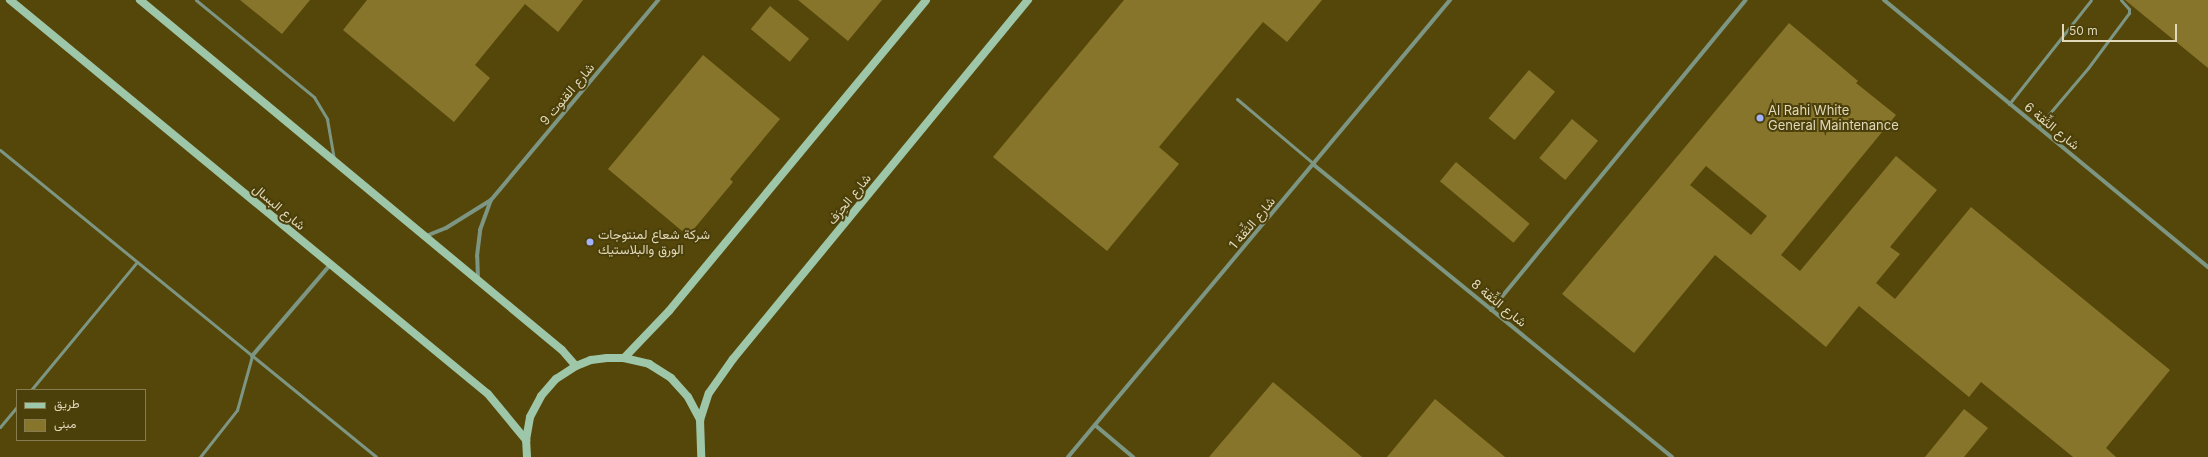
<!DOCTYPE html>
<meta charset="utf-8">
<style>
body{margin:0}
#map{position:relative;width:2208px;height:457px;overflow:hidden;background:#4b3f0a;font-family:Inter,Vazirmatn,sans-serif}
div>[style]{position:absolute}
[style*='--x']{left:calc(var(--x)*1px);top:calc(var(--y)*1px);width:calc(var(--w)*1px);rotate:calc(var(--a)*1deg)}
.built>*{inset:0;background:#554709}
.building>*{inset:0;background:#88752c;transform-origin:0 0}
.lane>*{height:3px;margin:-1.5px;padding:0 1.5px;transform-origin:1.5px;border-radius:1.5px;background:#7d9684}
.street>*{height:4px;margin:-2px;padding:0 2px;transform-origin:2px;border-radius:2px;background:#7d9684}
.secondary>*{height:8px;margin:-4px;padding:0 4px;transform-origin:4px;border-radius:4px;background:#9ec7aa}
.dots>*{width:11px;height:11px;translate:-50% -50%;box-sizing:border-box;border:2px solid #4b3f0a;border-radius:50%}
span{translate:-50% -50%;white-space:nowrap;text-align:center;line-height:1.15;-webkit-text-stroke:4px #4b3f0a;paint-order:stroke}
.street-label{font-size:13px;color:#e0d8b8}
.poi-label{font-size:13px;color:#e0d8b8}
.left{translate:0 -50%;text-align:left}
.legend{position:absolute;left:16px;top:389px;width:130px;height:52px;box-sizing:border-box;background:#4b3f0a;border:1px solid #877c50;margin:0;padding:5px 7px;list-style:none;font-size:12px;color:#e0d8b8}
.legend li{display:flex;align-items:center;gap:8px;height:20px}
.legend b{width:20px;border:1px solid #877c50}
.scale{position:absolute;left:2062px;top:24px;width:115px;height:18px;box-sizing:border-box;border:2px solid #e0d8b8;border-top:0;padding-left:5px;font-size:12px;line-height:14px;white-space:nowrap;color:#e0d8b8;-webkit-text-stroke:3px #4b3f0a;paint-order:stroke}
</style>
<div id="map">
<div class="built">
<div style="clip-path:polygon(evenodd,0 0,2208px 0,2208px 457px,0 457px,0 0,17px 390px,145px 390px,145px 440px,17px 440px,17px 390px)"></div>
</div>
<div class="building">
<div style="clip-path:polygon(240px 0,310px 0,282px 34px)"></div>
<div style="clip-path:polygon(367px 0,583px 0,558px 32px,525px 4px,475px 65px,490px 78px,454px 122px,343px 30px)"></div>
<div style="clip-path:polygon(798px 0,882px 0,848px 41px)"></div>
<div style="clip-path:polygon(1124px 0,1322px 0,1287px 42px,1263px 22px,1159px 147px,1179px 164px,1107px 251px,993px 157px)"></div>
<div style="clip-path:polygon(2125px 0,2208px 0,2208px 68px)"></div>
<div style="left:770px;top:6px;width:51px;height:30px;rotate:40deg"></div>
<div style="clip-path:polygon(evenodd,1789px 23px,1858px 81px,1856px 83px,1896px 115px,1781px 255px,1800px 271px,1896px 156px,1937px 190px,1890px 247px,1900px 254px,1876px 283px,1895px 299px,1971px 207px,2170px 370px,2106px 448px,2116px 457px,2073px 457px,1981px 382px,1969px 397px,1859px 306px,1826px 347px,1715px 255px,1634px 353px,1562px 294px,1789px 23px,1706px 166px,1767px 216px,1751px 235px,1690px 185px,1706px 166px)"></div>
<div style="clip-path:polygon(703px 55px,780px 119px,730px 179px,733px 182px,688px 236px,608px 169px)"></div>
<div style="left:1529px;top:70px;width:34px;height:63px;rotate:40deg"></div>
<div style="left:1572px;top:119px;width:34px;height:51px;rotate:40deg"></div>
<div style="left:1456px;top:162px;width:96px;height:25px;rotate:40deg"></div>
<div style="clip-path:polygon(1273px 382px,1362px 457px,1209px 457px)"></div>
<div style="clip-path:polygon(1435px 399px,1505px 457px,1387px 457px)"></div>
<div style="clip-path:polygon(1964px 409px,1988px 428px,1964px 457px,1925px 457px)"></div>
</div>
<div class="lane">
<div style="--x:196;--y:0;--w:153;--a:39.4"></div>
<div style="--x:314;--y:97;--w:26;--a:59"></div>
<div style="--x:327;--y:119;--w:41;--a:80.1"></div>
<div style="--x:1237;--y:99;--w:101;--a:40.2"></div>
<div style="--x:2009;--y:104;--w:132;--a:-51.7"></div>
<div style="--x:2038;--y:127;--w:77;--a:-49.7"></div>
<div style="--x:2088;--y:68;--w:69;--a:-53.3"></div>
<div style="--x:2129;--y:13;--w:4;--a:-90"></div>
<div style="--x:2129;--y:9;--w:12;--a:-132"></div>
<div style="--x:0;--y:150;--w:485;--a:39.2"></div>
<div style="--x:31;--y:390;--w:166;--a:-50.4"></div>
<div style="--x:0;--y:427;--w:26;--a:-50"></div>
<div style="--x:200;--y:457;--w:60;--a:-51.8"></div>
<div style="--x:237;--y:410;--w:56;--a:-74.5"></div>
</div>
<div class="street">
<div style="--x:1884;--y:0;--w:420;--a:39.5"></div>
<div style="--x:1314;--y:165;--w:462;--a:39.2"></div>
<div style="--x:426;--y:236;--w:22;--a:-22"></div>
<div style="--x:446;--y:228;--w:53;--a:-31.9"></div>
<div style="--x:491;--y:200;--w:261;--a:-50.1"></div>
<div style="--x:478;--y:279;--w:23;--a:-92"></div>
<div style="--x:477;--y:256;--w:26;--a:-83"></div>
<div style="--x:480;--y:230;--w:32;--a:-70"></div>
<div style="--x:1491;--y:310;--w:401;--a:-50.6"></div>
<div style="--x:252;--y:356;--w:120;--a:-49.4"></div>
<div style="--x:1095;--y:425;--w:50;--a:40.1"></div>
<div style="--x:1068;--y:457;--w:596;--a:-50.11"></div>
</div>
<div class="secondary">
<div style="--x:10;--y:0;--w:619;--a:39.5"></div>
<div style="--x:488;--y:394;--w:60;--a:50.4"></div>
<div style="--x:140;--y:0;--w:548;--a:39.67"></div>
<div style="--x:562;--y:350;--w:21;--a:49"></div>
<div style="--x:624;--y:358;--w:65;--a:-46.2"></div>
<div style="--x:669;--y:311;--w:403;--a:-50.4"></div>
<div style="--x:700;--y:420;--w:28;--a:-72"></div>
<div style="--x:709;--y:393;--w:42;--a:-54.8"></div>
<div style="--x:733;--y:359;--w:465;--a:-50.6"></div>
<div style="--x:527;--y:457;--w:17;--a:-93"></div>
<div style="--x:526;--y:440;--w:23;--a:-80"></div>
<div style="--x:530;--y:417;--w:24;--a:-62"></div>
<div style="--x:541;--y:396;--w:23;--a:-49"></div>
<div style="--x:556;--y:379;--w:24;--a:-33"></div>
<div style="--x:576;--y:366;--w:16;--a:-22"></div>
<div style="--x:591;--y:360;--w:16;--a:-7"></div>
<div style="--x:607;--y:358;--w:17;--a:0"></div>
<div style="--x:624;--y:358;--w:26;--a:13"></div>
<div style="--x:649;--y:364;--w:26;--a:32"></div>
<div style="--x:671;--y:378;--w:25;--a:48"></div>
<div style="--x:688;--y:397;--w:26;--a:62"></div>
<div style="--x:700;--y:420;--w:37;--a:88"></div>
</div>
<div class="dots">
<div style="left:1760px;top:118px;background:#a2b2fd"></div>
<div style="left:590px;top:242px;background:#a2b2fd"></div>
</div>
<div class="street-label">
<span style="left:567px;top:94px;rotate:-50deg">شارع القنوت 9</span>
<span style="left:2052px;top:126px;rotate:39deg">شارع الثِّقة 6</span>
<span style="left:849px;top:199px;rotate:-51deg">شارع الحِرَف</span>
<span style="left:279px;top:207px;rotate:40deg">شارع البسال</span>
<span style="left:1252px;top:223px;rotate:-50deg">شارع الثِّقة 1</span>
<span style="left:1499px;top:303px;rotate:39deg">شارع الثِّقة 8</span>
</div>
<div class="poi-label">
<span class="left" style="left:1768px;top:118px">Al Rahi White<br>General Maintenance</span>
<span class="left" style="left:598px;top:242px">شركة شعاع لمنتوجات<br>الورق والبلاستيك</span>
</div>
<ul class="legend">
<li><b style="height:5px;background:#9ec7aa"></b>طريق</li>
<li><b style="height:11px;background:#88752c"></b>مبنى</li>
</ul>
<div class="scale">50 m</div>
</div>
